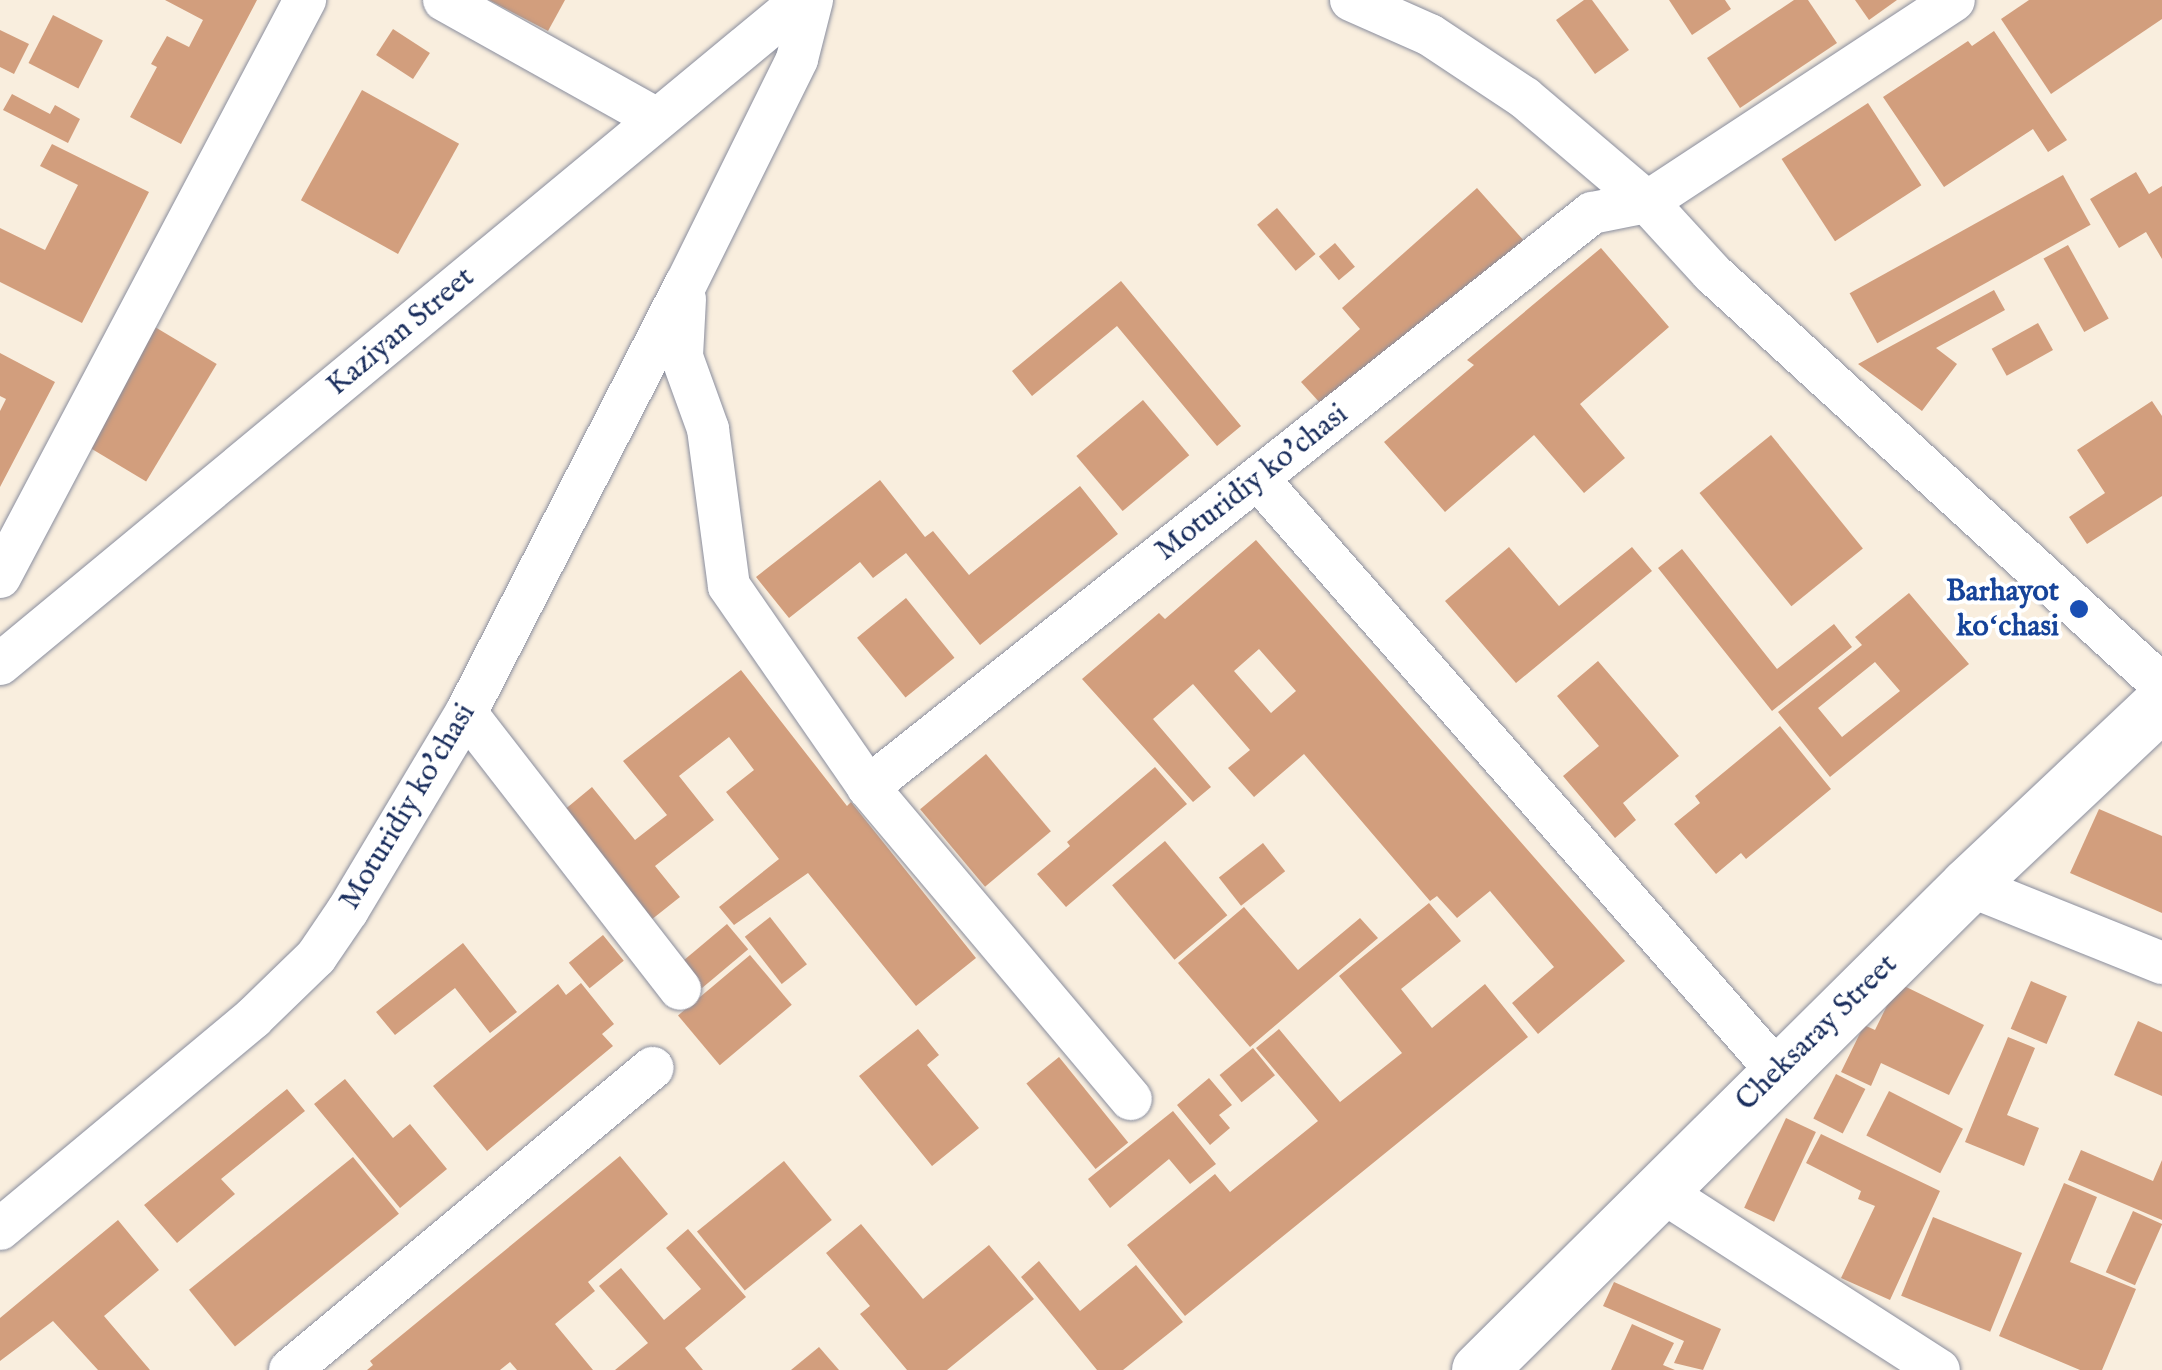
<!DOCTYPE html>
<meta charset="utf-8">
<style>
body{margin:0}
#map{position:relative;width:2162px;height:1370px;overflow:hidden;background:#f9eede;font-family:"IM FELL English",serif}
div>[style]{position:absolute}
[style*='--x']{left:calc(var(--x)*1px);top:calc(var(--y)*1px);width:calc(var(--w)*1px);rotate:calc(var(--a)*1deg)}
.building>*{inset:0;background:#d29e7d;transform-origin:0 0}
.roads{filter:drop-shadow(0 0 2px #8a8e9e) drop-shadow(0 0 2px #8a8e9e)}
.street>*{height:42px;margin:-21px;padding:0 21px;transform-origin:21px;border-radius:21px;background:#fff}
.secondary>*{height:55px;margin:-27.5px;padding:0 27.5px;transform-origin:27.5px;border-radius:27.5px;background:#fff}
.dots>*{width:28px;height:28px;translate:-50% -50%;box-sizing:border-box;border:5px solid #fff;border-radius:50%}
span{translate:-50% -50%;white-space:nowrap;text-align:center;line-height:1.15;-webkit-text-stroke:8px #fff;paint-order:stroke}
.street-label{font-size:30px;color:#1b2f5e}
.transit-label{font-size:30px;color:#164399;font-weight:700}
.right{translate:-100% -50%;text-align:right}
</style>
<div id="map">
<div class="building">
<div style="clip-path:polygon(165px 0,257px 0,181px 144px,130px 117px,157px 67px,151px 64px,167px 36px,189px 47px,203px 20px)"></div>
<div style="clip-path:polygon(489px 0,565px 0,548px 31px)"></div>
<div style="clip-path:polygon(1584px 0,1592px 0,1629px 50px,1595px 74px,1556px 20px)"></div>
<div style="clip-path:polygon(1669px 0,1725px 0,1731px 9px,1692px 35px)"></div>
<div style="clip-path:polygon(1794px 0,1808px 0,1837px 43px,1740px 108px,1707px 58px)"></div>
<div style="clip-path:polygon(1855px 0,1897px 0,1869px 20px)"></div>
<div style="clip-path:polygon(2029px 0,2162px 0,2162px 19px,2051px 94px,2001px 19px)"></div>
<div style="left:53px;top:15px;width:56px;height:54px;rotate:27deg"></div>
<div style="left:393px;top:29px;width:44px;height:31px;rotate:33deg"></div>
<div style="clip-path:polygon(0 30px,29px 44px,14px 74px,0 67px)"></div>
<div style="clip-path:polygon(1994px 31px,2067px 140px,2048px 152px,2033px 129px,1944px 187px,1883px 97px,1968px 41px,1972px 46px)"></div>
<div style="left:362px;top:90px;width:111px;height:126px;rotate:29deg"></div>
<div style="clip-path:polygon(12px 94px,50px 114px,55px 105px,80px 119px,68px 143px,3px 110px)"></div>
<div style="left:1868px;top:103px;width:98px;height:103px;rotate:57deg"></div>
<div style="clip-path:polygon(52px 144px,149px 192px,82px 323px,0 282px,0 228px,45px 250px,78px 185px,40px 166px)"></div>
<div style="clip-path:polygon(2136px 172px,2149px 194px,2162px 186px,2162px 259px,2146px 232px,2119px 248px,2090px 199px)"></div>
<div style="left:2063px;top:175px;width:57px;height:244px;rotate:61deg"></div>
<div style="clip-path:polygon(1477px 188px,1525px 242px,1330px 414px,1301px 382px,1360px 329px,1342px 308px)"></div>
<div style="left:1277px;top:208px;width:60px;height:26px;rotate:50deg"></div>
<div style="left:1335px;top:243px;width:31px;height:21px;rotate:50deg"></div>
<div style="left:2068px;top:245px;width:84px;height:28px;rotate:61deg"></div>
<div style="clip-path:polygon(1601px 248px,1669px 327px,1580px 404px,1625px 458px,1584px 493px,1534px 435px,1445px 512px,1384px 442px,1474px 365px,1467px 360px)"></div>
<div style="clip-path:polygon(1121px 281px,1241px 426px,1217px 446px,1117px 326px,1032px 396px,1012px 371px)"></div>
<div style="clip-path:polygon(1994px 290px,2005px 310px,1936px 348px,1957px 364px,1922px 411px,1858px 364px)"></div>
<div style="left:2038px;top:323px;width:31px;height:53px;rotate:61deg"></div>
<div style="left:155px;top:327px;width:72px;height:137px;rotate:31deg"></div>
<div style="clip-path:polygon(0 353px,55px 382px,0 487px,0 411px,6px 399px,0 396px)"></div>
<div style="left:1143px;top:400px;width:72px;height:87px;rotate:50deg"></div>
<div style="clip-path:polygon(2152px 401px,2162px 416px,2162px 496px,2087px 544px,2069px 517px,2105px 493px,2077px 450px)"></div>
<div style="left:1771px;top:435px;width:146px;height:92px;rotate:51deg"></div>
<div style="clip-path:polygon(880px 480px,925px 537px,933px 531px,969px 575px,1080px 486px,1118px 534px,980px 645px,906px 553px,873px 578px,860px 562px,789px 618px,756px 577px)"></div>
<div style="clip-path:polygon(evenodd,1256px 540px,1625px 961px,1538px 1034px,1512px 1003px,1554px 967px,1490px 891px,1457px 918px,1437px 896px,1430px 901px,1304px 754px,1254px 797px,1228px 768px,1250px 750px,1193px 684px,1153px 719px,1211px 787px,1193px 802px,1082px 679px,1159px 613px,1165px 619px,1256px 540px,1259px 649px,1296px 691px,1271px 713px,1234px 671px,1259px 649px)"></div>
<div style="clip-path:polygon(1509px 547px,1559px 606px,1632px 547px,1652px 571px,1516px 683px,1445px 601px)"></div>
<div style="clip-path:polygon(1682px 549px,1777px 669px,1834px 624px,1852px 647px,1772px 711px,1658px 568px)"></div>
<div style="clip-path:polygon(evenodd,1909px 593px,1969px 664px,1830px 777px,1778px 712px,1862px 645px,1855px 637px,1909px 593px,1875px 662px,1900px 691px,1842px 737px,1818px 708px,1875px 662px)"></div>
<div style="left:906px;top:598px;width:77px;height:63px;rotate:51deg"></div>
<div style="clip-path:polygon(1598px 661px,1679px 756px,1623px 803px,1636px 820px,1615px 838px,1563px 776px,1599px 746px,1557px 696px)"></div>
<div style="clip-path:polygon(741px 670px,847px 806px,851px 802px,976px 958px,916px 1006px,808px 873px,734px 925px,719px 907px,779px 859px,726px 792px,754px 770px,729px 737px,679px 776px,714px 820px,655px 866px,680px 897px,651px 920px,563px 811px,592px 787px,635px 840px,667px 815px,623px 761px)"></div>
<div style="clip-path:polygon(1780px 726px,1831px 789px,1746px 859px,1741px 853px,1716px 874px,1674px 824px,1700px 803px,1695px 796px)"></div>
<div style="left:986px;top:754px;width:101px;height:86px;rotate:50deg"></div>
<div style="clip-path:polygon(1155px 767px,1187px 804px,1066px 907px,1037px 874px,1070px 846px,1067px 842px)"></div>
<div style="clip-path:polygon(2099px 809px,2162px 836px,2162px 913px,2070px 873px)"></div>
<div style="left:1165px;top:841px;width:97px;height:69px;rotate:50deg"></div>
<div style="left:1263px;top:843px;width:36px;height:56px;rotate:52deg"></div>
<div style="clip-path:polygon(1429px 903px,1461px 941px,1401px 989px,1432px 1028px,1485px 984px,1528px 1037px,1185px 1316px,1127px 1245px,1215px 1174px,1230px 1192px,1318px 1121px,1256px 1048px,1279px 1029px,1340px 1102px,1402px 1053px,1339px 976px)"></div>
<div style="clip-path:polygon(1244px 907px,1298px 970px,1360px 918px,1378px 938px,1250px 1047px,1178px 963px)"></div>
<div style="left:770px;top:917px;width:60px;height:32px;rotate:52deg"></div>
<div style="left:727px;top:924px;width:33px;height:61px;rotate:50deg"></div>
<div style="left:603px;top:935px;width:33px;height:44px;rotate:51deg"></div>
<div style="clip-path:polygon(463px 943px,517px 1012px,490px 1033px,455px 988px,395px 1035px,376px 1012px)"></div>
<div style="left:750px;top:955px;width:65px;height:94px;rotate:50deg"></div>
<div style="left:2031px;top:981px;width:39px;height:52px;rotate:23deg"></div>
<div style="clip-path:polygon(581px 983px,614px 1024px,602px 1034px,613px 1046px,487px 1151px,433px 1086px,558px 984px,566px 995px)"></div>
<div style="clip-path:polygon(1898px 983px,1984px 1025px,1949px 1095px,1881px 1063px,1871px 1086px,1841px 1072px,1864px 1025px,1875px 1030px)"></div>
<div style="clip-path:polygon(2138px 1021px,2162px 1032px,2162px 1096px,2114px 1075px)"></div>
<div style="clip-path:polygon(918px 1029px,939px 1055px,927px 1065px,979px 1128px,932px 1166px,859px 1076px)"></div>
<div style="clip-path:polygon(2008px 1037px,2035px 1048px,2007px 1115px,2039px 1128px,2024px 1166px,1965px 1142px)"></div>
<div style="left:1253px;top:1048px;width:35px;height:43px;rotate:51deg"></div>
<div style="left:1059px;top:1057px;width:110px;height:42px;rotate:51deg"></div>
<div style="left:1836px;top:1074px;width:33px;height:50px;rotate:27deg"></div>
<div style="clip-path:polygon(1209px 1078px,1232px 1105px,1219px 1115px,1230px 1128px,1210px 1145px,1177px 1105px)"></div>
<div style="clip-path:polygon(345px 1079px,393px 1138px,410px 1124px,447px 1169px,400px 1208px,314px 1104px)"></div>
<div style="clip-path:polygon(287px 1089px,305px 1111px,221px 1179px,235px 1194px,177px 1243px,144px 1205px)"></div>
<div style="left:1889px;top:1091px;width:83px;height:50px;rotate:27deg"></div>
<div style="clip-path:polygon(1173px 1111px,1216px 1164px,1190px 1184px,1169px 1159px,1110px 1208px,1088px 1179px)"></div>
<div style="left:1786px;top:1118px;width:33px;height:99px;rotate:25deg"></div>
<div style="clip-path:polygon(1821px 1134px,1940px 1191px,1890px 1300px,1841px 1278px,1875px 1206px,1858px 1199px,1861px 1191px,1806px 1163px)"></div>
<div style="clip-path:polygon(2081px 1150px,2153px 1181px,2162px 1160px,2162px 1220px,2068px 1180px)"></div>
<div style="clip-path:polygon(620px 1156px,668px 1214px,588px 1282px,595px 1291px,555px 1324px,593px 1370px,517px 1370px,510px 1362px,500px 1370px,367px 1370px,373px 1365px,370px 1361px)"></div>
<div style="left:353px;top:1157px;width:73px;height:211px;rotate:51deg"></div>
<div style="left:784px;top:1161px;width:76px;height:112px;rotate:51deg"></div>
<div style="clip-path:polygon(2064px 1183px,2097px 1197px,2070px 1262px,2136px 1289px,2102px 1370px,2080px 1370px,1999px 1336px)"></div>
<div style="left:2133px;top:1211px;width:32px;height:67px;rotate:24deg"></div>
<div style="left:1933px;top:1217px;width:96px;height:85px;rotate:22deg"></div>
<div style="clip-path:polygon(118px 1220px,159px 1270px,104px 1316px,150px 1370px,98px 1370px,53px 1321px,0 1361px,0 1318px)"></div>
<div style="clip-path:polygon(861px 1224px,923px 1299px,989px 1245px,1034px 1299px,947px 1370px,907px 1370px,860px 1314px,870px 1306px,826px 1253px)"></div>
<div style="clip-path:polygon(688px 1229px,746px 1297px,685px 1348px,703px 1370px,615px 1370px,648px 1343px,599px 1286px,621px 1268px,664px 1320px,701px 1289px,666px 1248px)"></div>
<div style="clip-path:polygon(1039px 1261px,1080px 1311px,1136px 1265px,1183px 1322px,1123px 1370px,1097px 1370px,1021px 1277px)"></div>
<div style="clip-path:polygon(1614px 1282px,1721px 1329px,1703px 1370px,1674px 1363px,1684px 1341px,1603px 1306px)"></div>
<div style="clip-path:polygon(1632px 1324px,1674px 1343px,1663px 1365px,1675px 1370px,1611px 1370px)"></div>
<div style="clip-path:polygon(819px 1347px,839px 1370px,791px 1370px)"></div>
</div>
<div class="roads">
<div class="street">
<div style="--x:444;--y:0;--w:244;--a:29.2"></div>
<div style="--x:1351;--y:0;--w:86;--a:23.9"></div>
<div style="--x:1430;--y:35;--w:114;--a:33.6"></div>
<div style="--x:1525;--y:98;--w:160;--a:40.4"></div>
<div style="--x:1647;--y:202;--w:96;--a:47.5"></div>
<div style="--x:1712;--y:273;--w:610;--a:42.48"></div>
<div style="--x:685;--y:299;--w:58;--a:93"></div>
<div style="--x:682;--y:357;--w:77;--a:70.1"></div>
<div style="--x:708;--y:429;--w:158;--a:82.4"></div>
<div style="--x:729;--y:586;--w:244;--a:55.3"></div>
<div style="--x:868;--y:787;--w:408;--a:49.9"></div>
<div style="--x:1258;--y:479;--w:787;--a:48.76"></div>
<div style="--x:0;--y:577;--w:653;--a:-62.14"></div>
<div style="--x:0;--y:664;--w:1041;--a:-39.62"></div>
<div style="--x:466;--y:713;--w:349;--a:52.2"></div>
<div style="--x:868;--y:787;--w:924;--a:-38.41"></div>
<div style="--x:1592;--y:213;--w:56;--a:-11.3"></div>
<div style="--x:1647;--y:202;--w:367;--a:-33.3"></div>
<div style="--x:1968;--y:885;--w:209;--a:21.9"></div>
<div style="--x:1658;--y:1189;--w:334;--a:32.8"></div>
<div style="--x:0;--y:1229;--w:329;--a:-39.8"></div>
<div style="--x:253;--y:1018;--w:88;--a:-44.1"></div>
<div style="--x:316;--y:957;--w:57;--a:-55.8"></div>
<div style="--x:348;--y:910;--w:230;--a:-59.1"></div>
<div style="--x:466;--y:713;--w:482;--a:-62.9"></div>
<div style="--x:686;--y:284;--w:251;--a:-63.7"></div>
<div style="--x:797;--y:59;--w:61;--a:-75.7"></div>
<div style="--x:290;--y:1370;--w:472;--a:-39.8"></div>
</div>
<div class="secondary">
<div style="--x:1479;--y:1370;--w:689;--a:-44.76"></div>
<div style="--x:1968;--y:885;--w:267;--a:-43.3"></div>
</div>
</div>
<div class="dots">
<div style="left:2079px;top:609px;background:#1a4fb4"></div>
</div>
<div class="street-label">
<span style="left:401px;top:332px;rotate:-40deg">Kaziyan Street</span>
<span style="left:1252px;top:483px;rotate:-38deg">Moturidiy ko'chasi</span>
<span style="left:408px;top:807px;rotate:-59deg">Moturidiy ko'chasi</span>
<span style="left:1817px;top:1033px;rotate:-44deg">Cheksaray Street</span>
</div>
<div class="transit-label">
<span class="right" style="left:2059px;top:609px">Barhayot<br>koʻchasi</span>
</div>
</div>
